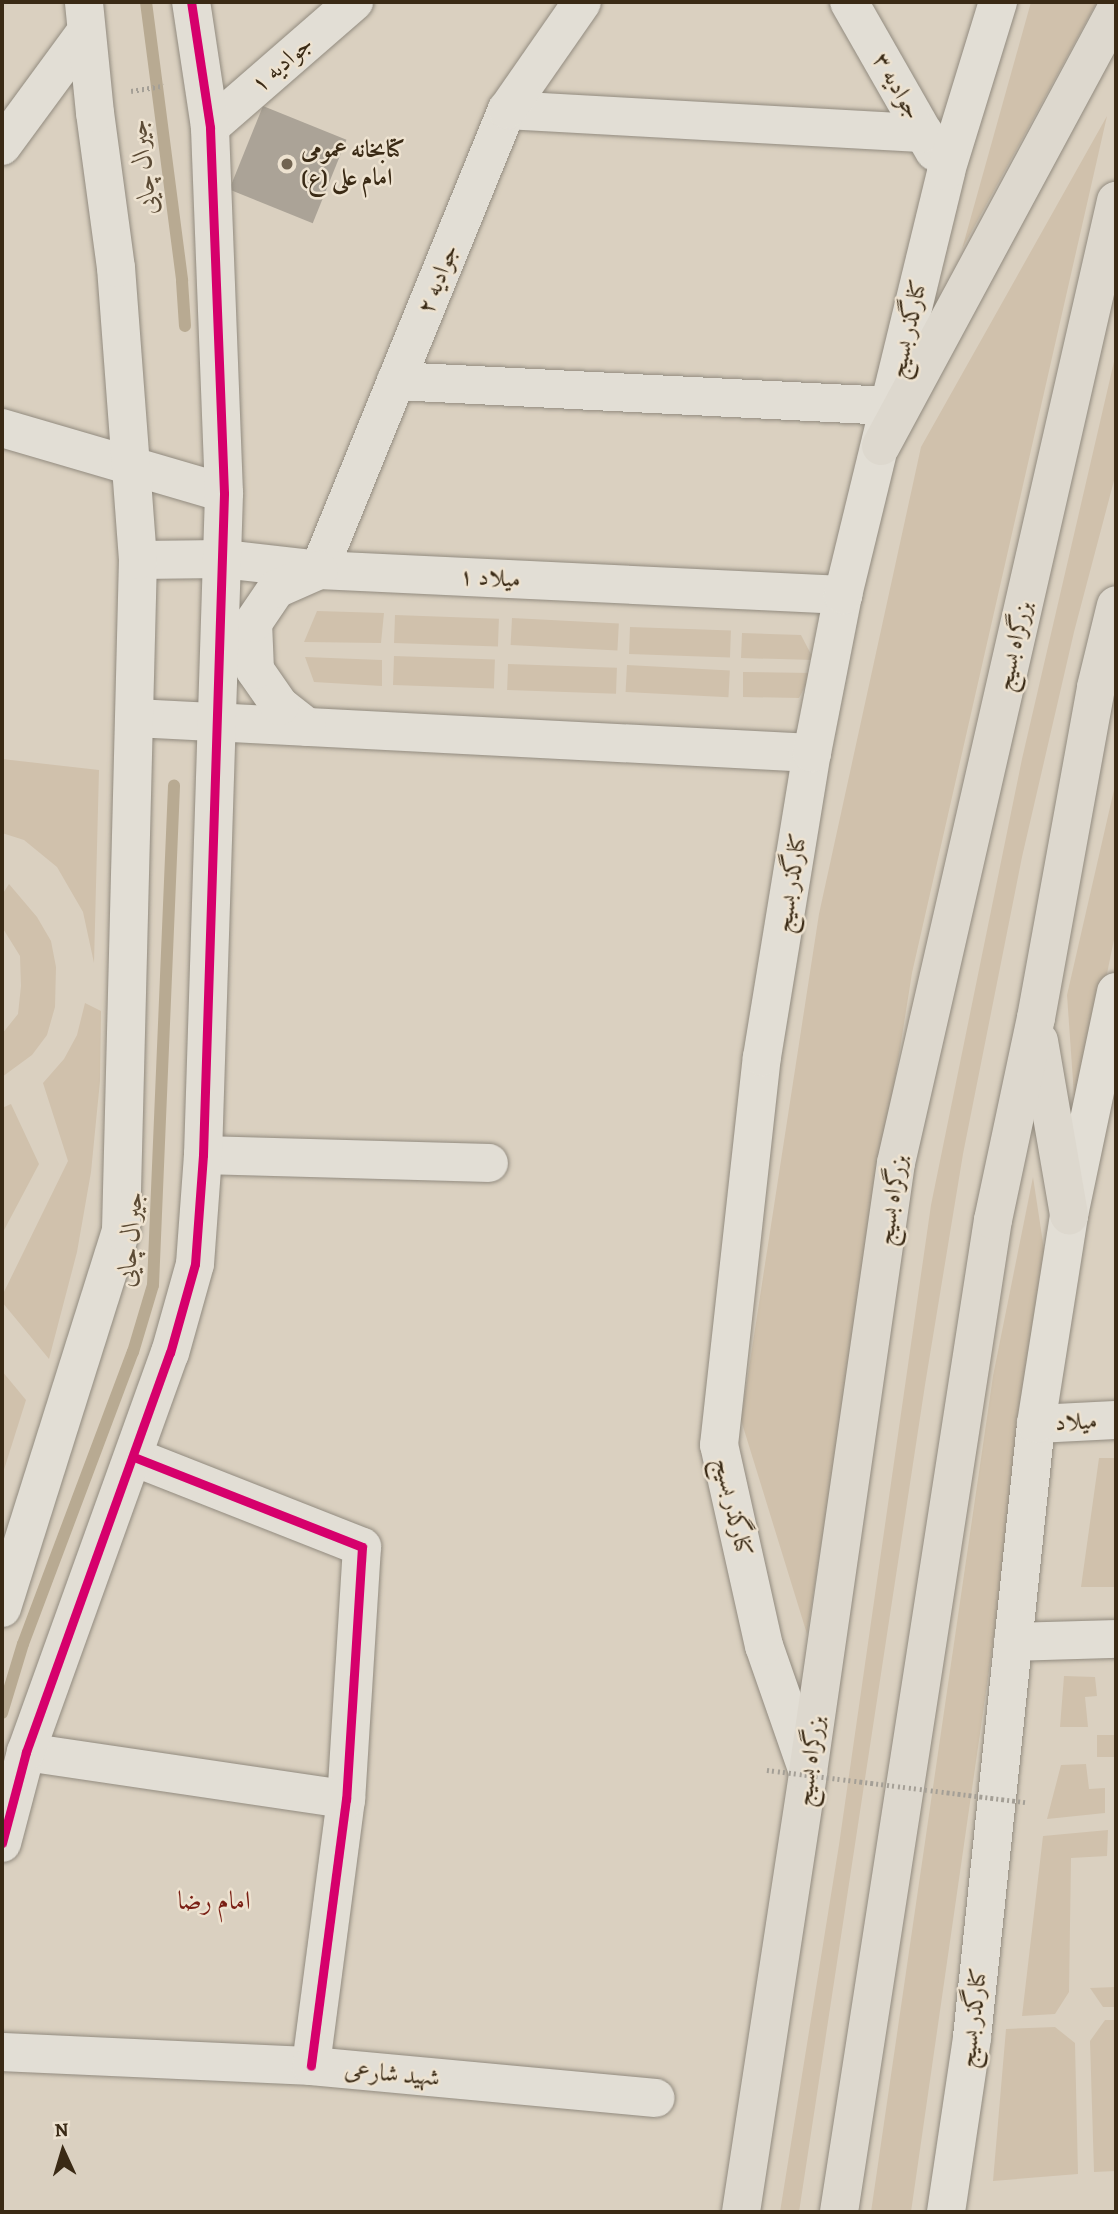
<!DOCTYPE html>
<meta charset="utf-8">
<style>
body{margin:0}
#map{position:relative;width:1118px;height:2214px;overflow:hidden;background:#dad0c0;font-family:Alegreya,Amiri,serif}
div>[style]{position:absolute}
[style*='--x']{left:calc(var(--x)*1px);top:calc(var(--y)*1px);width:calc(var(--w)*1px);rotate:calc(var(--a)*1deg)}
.green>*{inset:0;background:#d0c1ac;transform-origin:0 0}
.stream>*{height:12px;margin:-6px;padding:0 6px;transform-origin:6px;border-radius:6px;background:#b8aa92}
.building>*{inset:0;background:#aba397;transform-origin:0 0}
.path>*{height:4.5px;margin-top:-2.25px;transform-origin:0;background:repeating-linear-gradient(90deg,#a49f96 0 2px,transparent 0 5.5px)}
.roads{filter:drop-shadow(0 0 2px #928b7f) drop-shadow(0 0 2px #928b7f)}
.minor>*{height:38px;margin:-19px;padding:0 19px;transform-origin:19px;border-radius:19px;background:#e2ded5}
.tertiary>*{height:38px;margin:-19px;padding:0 19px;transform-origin:19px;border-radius:19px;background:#e2ded5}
.secondary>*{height:38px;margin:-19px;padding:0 19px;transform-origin:19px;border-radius:19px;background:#e2ded5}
.trunk>*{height:38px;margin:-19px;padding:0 19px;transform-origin:19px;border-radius:19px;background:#ddd8ce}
.path-bridge>*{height:4.5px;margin-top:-2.25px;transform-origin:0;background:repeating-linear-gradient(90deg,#a49f96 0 2px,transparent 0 5.5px)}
.cycleway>*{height:9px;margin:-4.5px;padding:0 4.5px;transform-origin:4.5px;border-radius:4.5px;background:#d6006c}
.dots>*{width:19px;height:19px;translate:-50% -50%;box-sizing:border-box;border:4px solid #ede2d0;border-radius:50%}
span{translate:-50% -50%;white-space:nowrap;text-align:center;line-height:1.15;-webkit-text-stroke:5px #ede2d0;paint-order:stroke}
.street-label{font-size:24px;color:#3a2a15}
.poi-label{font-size:24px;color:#3a2a15;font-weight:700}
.left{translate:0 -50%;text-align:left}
.water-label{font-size:26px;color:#5c4b35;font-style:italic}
.neighbourhood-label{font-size:26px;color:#7a1f14}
.frame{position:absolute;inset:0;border:4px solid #3a2a15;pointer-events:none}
.north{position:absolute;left:28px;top:2116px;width:70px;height:70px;-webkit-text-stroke:5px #ede2d0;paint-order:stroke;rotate:356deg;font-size:19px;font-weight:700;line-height:28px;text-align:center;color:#3a2a15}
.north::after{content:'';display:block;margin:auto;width:24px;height:32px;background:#3a2a15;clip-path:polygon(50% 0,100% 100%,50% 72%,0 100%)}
</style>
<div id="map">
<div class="green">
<div style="clip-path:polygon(1031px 2px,1097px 2px,962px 249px)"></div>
<div style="clip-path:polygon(1107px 116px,912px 973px,807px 1634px,741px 1420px,819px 914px,921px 447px)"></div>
<div style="clip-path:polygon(1116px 353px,1116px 473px,1074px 632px,1022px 857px,963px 1154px,925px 1385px,799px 2212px,780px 2212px,839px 1845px,931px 1205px,1022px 759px)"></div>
<div style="clip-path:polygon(317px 611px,384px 613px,381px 643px,304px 642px)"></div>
<div style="left:395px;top:615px;width:104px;height:28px;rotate:2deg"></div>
<div style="left:512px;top:618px;width:107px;height:27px;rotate:3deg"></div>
<div style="left:630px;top:627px;width:101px;height:27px;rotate:2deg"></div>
<div style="clip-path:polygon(742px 633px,801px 635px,814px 660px,741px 658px)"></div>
<div style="left:394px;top:656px;width:101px;height:29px;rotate:2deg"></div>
<div style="clip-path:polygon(305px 657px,382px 660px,382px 686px,314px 682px)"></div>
<div style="left:508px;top:664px;width:109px;height:26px;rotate:2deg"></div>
<div style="left:627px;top:665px;width:103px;height:27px;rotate:3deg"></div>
<div style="clip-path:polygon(743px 672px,812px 673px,799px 698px,743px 697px)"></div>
<div style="clip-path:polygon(2px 759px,99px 770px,94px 963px,83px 912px,57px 867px,24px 840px,2px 833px)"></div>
<div style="clip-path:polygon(1116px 781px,1116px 930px,1076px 1124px,1067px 995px)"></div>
<div style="clip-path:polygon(9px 884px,37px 917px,51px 941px,56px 967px,55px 1007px,47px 1035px,32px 1055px,2px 1077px,2px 1034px,18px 1014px,21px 986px,20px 956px,2px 927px,2px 895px)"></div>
<div style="clip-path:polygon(85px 1003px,101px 1011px,100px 1081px,91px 1172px,77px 1252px,49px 1359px,2px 1302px,2px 1296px,68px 1161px,43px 1083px,64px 1059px,77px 1035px)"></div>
<div style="clip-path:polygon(11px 1104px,39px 1164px,2px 1234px,2px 1108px)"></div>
<div style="clip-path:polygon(1033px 1177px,1047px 1269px,911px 2212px,871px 2212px,993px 1376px)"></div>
<div style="clip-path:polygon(2px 1371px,26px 1400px,2px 1476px)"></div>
<div style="clip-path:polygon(1099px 1458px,1116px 1458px,1116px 1587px,1081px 1587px)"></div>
<div style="clip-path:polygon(1064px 1676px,1095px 1677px,1097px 1696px,1085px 1697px,1088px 1727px,1060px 1727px)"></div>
<div style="left:1097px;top:1735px;width:19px;height:22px"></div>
<div style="clip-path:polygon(1086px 1764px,1089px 1789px,1105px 1788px,1105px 1813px,1047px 1819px,1061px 1765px)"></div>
<div style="clip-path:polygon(1108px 1830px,1107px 1856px,1071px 1858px,1069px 1992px,1055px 2014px,1022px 2016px,1043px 1836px)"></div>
<div style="clip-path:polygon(1116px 1987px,1116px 2007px,1103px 2007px,1090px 1988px)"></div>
<div style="clip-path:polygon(1105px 2020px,1116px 2020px,1116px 2171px,1094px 2172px,1090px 2041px)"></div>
<div style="clip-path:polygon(1055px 2027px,1075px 2043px,1078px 2174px,993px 2181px,1006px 2029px)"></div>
</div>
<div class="stream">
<div style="--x:146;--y:2;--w:281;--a:82.6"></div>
<div style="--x:182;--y:281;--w:45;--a:86.2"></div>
<div style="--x:2;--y:1713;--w:72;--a:-73.1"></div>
<div style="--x:23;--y:1644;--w:312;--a:-69.4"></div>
<div style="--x:133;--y:1352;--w:70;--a:-73.4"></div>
<div style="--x:153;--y:1285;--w:500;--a:-87.59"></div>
</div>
<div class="building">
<div style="left:263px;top:106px;width:90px;height:90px;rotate:22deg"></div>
</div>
<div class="path">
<div style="--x:131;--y:91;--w:33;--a:-9"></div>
</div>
<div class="roads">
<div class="minor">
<div style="--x:849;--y:2;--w:172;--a:60.3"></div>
<div style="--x:507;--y:110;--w:418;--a:3.2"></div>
<div style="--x:210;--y:127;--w:191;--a:-41"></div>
<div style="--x:2;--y:146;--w:140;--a:-53.7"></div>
<div style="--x:396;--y:381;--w:495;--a:2.9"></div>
<div style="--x:2;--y:428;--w:231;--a:16.3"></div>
<div style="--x:319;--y:570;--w:497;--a:-67.8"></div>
<div style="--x:507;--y:110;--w:131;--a:-55.2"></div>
<div style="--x:203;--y:1155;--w:286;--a:1.6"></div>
<div style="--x:1036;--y:1424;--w:80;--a:-2.9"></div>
<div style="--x:134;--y:1457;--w:245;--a:21.5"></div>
<div style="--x:362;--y:1547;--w:253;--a:93.6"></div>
<div style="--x:346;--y:1799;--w:269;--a:97.5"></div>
<div style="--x:1013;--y:1642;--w:103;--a:-1.7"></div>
<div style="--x:26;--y:1752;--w:323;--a:8.4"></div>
<div style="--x:2;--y:2052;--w:309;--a:2.6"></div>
<div style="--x:311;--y:2066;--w:346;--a:5.3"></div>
</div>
<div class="tertiary">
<div style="--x:138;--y:560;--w:85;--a:-0.7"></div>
<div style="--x:223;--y:559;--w:97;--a:6.5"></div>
<div style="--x:319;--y:570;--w:525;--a:2.73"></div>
<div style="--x:135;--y:718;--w:678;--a:2.96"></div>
<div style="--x:307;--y:727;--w:34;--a:-142"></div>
<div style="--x:280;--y:706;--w:44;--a:-124.8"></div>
<div style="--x:255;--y:670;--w:47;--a:-92.4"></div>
<div style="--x:253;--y:623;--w:41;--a:-55.9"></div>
<div style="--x:276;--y:589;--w:47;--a:-23.8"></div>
<div style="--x:2;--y:1608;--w:396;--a:-72.5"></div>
<div style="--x:121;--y:1230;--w:670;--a:-88.55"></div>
<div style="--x:138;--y:560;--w:293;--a:-94.3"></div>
<div style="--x:116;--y:268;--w:156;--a:-97.7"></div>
<div style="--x:95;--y:113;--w:112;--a:-95.7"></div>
<div style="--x:2;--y:1843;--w:94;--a:-75.2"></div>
<div style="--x:26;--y:1752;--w:424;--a:-70.2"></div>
<div style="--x:170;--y:1353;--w:92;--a:-74.3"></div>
<div style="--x:195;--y:1264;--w:109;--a:-85.8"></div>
<div style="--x:203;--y:1155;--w:662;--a:-88.18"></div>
<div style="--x:224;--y:493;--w:366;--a:-92.2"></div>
<div style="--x:210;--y:127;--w:126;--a:-98.6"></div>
</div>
<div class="secondary">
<div style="--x:808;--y:1772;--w:133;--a:-109.2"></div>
<div style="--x:764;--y:1646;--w:206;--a:-102.6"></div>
<div style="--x:719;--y:1445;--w:390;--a:-83.7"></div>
<div style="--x:762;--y:1057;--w:308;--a:-80.7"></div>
<div style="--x:812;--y:753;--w:161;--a:-78.9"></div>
<div style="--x:843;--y:595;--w:436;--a:-76.3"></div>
<div style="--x:946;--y:171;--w:177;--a:-72.9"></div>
<div style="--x:946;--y:2212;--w:177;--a:-81.5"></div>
<div style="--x:972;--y:2037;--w:616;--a:-84.04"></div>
<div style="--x:1036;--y:1424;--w:212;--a:-81"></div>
<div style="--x:1069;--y:1215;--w:228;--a:-78.1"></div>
</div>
<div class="trunk">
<div style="--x:881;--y:446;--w:496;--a:-61.7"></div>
<div style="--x:1039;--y:1041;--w:177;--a:80.2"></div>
<div style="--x:741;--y:2212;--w:445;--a:-81.3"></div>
<div style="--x:808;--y:1772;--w:615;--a:-81.78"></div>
<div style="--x:896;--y:1163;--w:987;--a:-77.12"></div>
<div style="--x:839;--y:2212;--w:1004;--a:-81.18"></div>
<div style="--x:993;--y:1220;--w:207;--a:-78"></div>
<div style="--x:1036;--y:1018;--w:336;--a:-79.7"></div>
<div style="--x:1096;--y:687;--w:84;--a:-76.3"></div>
</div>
</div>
<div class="path-bridge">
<div style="--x:767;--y:1770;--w:260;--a:7.1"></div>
</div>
<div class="cycleway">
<div style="--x:134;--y:1457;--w:245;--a:21.5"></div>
<div style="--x:362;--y:1547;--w:253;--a:93.6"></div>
<div style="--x:346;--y:1799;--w:269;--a:97.5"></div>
<div style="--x:2;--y:1843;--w:94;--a:-75.2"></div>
<div style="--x:26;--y:1752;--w:424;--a:-70.2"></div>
<div style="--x:170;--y:1353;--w:92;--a:-74.3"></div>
<div style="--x:195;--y:1264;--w:109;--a:-85.8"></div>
<div style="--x:203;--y:1155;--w:662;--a:-88.18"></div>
<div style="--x:224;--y:493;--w:366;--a:-92.2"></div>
<div style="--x:210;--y:127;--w:126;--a:-98.6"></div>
</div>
<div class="dots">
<div style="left:287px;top:164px;background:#726451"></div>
</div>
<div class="street-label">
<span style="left:282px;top:64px;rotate:-41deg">جوادیه ۱</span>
<span style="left:897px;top:86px;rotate:60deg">جوادیه ۳</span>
<span style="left:438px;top:279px;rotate:-68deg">جوادیه ۲</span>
<span style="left:908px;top:329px;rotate:-77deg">کنارگذر بسیج</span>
<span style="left:490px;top:578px;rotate:3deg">میلاد ۱</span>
<span style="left:1014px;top:646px;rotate:-77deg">بزرگراه بسیج</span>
<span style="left:791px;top:883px;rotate:-81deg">کنارگذر بسیج</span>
<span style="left:892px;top:1200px;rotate:-81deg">بزرگراه بسیج</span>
<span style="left:1076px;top:1422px;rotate:-3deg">میلاد</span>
<span style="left:733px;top:1507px;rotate:77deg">کنارگذر بسیج</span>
<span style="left:810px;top:1761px;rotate:-82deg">بزرگراه بسیج</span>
<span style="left:973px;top:2018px;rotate:-83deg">کنارگذر بسیج</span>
<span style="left:392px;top:2074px;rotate:5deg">شهید شارعی</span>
</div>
<div class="poi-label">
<span class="left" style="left:301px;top:164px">کتابخانه عمومی<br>امام علی (ع)</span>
</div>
<div class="water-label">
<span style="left:143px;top:167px;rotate:-97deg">جیرال چایی</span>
<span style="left:130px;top:1239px;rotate:-85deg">جیرال چایی</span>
</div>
<div class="neighbourhood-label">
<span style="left:214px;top:1901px">امام رضا</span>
</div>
<div class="frame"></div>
<div class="north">N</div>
</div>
